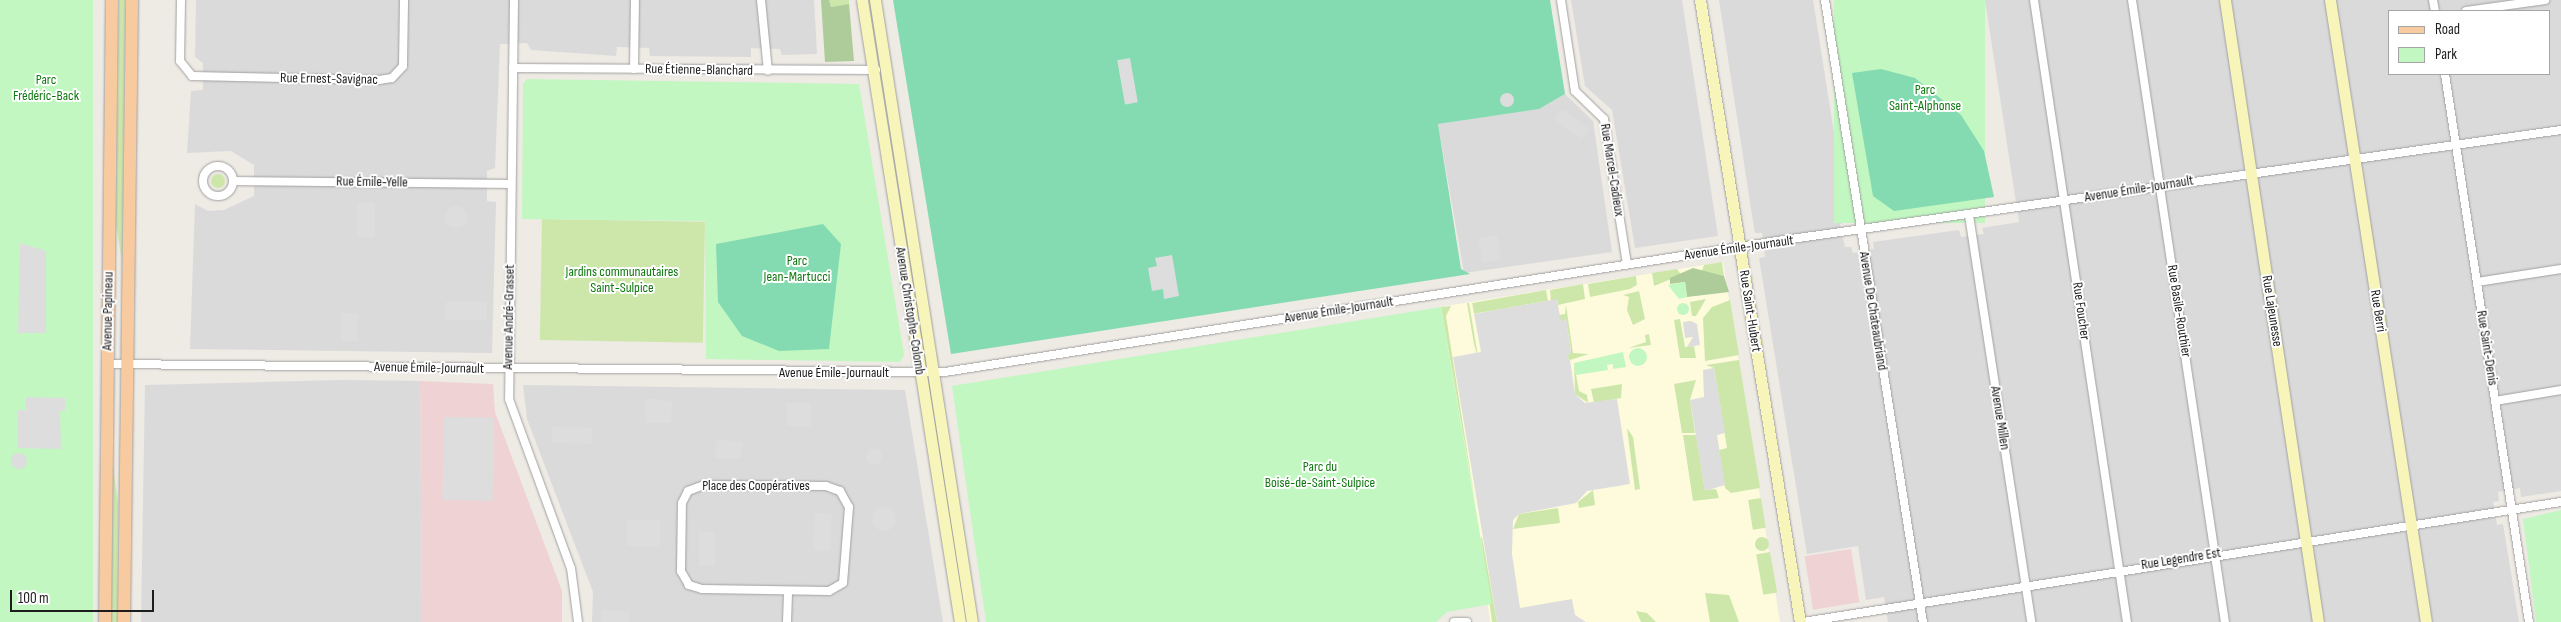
<!DOCTYPE html>
<meta charset="utf-8">
<style>
body{margin:0}
#map{position:relative;width:2561px;height:622px;overflow:hidden;background:#eeeae4;font-family:"Sofia Sans Condensed",sans-serif}
div>[style]{position:absolute}
[style*='--x']{left:calc(var(--x)*1px);top:calc(var(--y)*1px);width:calc(var(--w)*1px);rotate:calc(var(--a)*1deg)}
.residential>*{inset:0;background:#dbdadb}
.commercial>*{inset:0;background:#efd3d4;transform-origin:0 0}
.education>*{inset:0;background:#fefbdd;transform-origin:0 0}
.grass>*{inset:0;background:#cde7ab;transform-origin:0 0}
.round{border-radius:50%}
.forest>*{inset:0;background:#adcc9a}
.park>*{inset:0;background:#c2f7c2;transform-origin:0 0}
.pitch>*{inset:0;background:#84dbb2}
.parking>*{inset:0;background:#ddd;transform-origin:0 0}
.roads{filter:drop-shadow(0 0 1px #a1a1a1) drop-shadow(0 0 1px #a1a1a1)}
.minor>*{height:8px;margin:-4px;padding:0 4px;transform-origin:4px;border-radius:4px;background:#fff}
.minor>.ring{margin:-4px;padding:0;box-sizing:content-box;background:none;border:8px solid #fff;border-radius:50%}
.secondary>*{height:11px;margin:-5.5px;padding:0 5.5px;transform-origin:5.5px;border-radius:5.5px;background:#f7f5b9}
.primary>*{height:12px;margin:-6px;padding:0 6px;transform-origin:6px;border-radius:6px;background:#f8ca9f}
span{translate:-50% -50%;white-space:nowrap;text-align:center;line-height:1.15;-webkit-text-stroke:4px #fff;paint-order:stroke}
.street-label{font-size:14px;color:#1d1d1d}
.park-label{font-size:14px;color:#0f7810}
.legend{position:absolute;left:2388px;top:10px;width:162px;height:65px;box-sizing:border-box;background:#fff;border:1px solid #a5a5a5;margin:0;padding:6px 9px;list-style:none;font-size:15px;color:#1d1d1d}
.legend li{display:flex;align-items:center;gap:10px;height:25px}
.legend b{width:25px;border:1px solid #a5a5a5}
.scale{position:absolute;left:10px;top:590px;width:144px;height:22px;box-sizing:border-box;border:2px solid #1d1d1d;border-top:0;padding-left:6px;font-size:15px;line-height:18px;white-space:nowrap;color:#1d1d1d;-webkit-text-stroke:4px #fff;paint-order:stroke}
</style>
<div id="map">
<div class="residential">
<div style="clip-path:polygon(196px 0,814px 0,817px 54px,782px 55px,780px 49px,751px 48px,751px 57px,650px 56px,649px 48px,617px 47px,616px 56px,531px 50px,527px 43px,500px 44px,495px 168px,487px 171px,487px 201px,496px 202px,492px 353px,190px 349px,195px 204px,208px 211px,224px 210px,254px 196px,254px 165px,231px 151px,187px 153px,191px 91px,203px 90px,203px 63px,195px 57px)"></div>
<div style="clip-path:polygon(1571px 0,1682px 0,1718px 236px,1635px 248px,1612px 110px,1585px 86px)"></div>
<div style="clip-path:polygon(evenodd,1719px 0,1813px 0,1848px 221px,1840px 224px,1845px 247px,1851px 247px,1853px 253px,1874px 249px,1873px 242px,1959px 230px,1961px 237px,1984px 234px,1982px 228px,2019px 222px,1985px 0,2561px 0,2561px 491px,2521px 497px,2520px 488px,2498px 492px,2499px 501px,2493px 502px,2497px 525px,2503px 524px,2519px 622px,1888px 622px,1884px 597px,1866px 600px,1858px 546px,1807px 554px,1759px 258px,1765px 257px,1762px 233px,1755px 233px,1754px 228px,1719px 0,2390px 11px,2550px 11px,2550px 74px,2390px 74px,2390px 11px)"></div>
<div style="clip-path:polygon(1565px 94px,1593px 121px,1612px 252px,1464px 273px,1438px 124px,1539px 109px)"></div>
<div style="clip-path:polygon(341px 380px,420px 381px,422px 622px,141px 622px,145px 385px)"></div>
<div style="clip-path:polygon(523px 385px,905px 390px,943px 622px,592px 622px,593px 592px,527px 419px)"></div>
</div>
<div class="commercial">
<div style="clip-path:polygon(420px 381px,493px 384px,495px 412px,562px 591px,562px 622px,422px 622px)"></div>
<div style="left:1851px;top:549px;width:54px;height:47px;rotate:81deg"></div>
</div>
<div class="education">
<div style="left:1723px;top:262px;width:365px;height:286px;rotate:81deg"></div>
</div>
<div class="grass">
<div style="clip-path:polygon(119px 0,125px 0,122px 263px,116px 223px)"></div>
<div style="clip-path:polygon(829px 0,849px 0,849px 4px,831px 7px)"></div>
<div class="round" style="left:211px;top:174px;width:14px;height:14px"></div>
<div style="left:542px;top:219px;width:163px;height:121px;rotate:1deg"></div>
<div style="clip-path:polygon(1722px 262px,1724px 276px,1702px 271px,1704px 265px)"></div>
<div style="clip-path:polygon(1677px 269px,1681px 275px,1654px 286px,1652px 273px)"></div>
<div style="clip-path:polygon(1636px 276px,1637px 285px,1630px 289px,1590px 297px,1588px 284px)"></div>
<div style="clip-path:polygon(1583px 284px,1585px 299px,1558px 305px,1557px 300px,1551px 301px,1550px 290px)"></div>
<div style="left:1546px;top:290px;width:11px;height:75px;rotate:80deg"></div>
<div style="clip-path:polygon(1639px 291px,1645px 319px,1633px 325px,1627px 310px,1629px 297px,1623px 295px)"></div>
<div style="clip-path:polygon(1706px 299px,1696px 316px,1692px 316px,1690px 302px)"></div>
<div style="clip-path:polygon(1730px 300px,1739px 355px,1705px 361px,1703px 318px,1712px 307px)"></div>
<div style="clip-path:polygon(1467px 303px,1469px 303px,1479px 362px,1474px 344px)"></div>
<div style="clip-path:polygon(1566px 305px,1573px 353px,1589px 354px,1570px 360px,1566px 358px,1571px 351px,1566px 319px,1561px 322px,1559px 315px,1565px 314px)"></div>
<div style="clip-path:polygon(1451px 306px,1446px 316px,1476px 508px,1441px 307px)"></div>
<div style="clip-path:polygon(1680px 319px,1685px 347px,1694px 346px,1696px 358px,1680px 358px,1674px 320px)"></div>
<div style="clip-path:polygon(1649px 334px,1651px 345px,1628px 348px,1646px 342px,1645px 335px)"></div>
<div style="clip-path:polygon(1739px 360px,1760px 488px,1731px 493px,1725px 488px,1719px 450px,1727px 448px,1714px 368px,1706px 365px)"></div>
<div style="clip-path:polygon(1574px 363px,1579px 391px,1587px 395px,1588px 403px,1575px 394px)"></div>
<div style="clip-path:polygon(1696px 380px,1690px 400px,1695px 433px,1682px 433px,1674px 384px)"></div>
<div style="clip-path:polygon(1622px 384px,1621px 398px,1594px 403px,1591px 389px)"></div>
<div style="clip-path:polygon(1627px 428px,1633px 437px,1640px 489px,1635px 490px)"></div>
<div style="clip-path:polygon(1683px 435px,1696px 435px,1705px 490px,1716px 489px,1719px 498px,1693px 501px)"></div>
<div style="clip-path:polygon(113px 465px,118px 503px,117px 622px,111px 622px)"></div>
<div style="clip-path:polygon(1593px 490px,1595px 505px,1579px 508px,1578px 502px)"></div>
<div style="left:1761px;top:498px;width:30px;height:13px;rotate:81deg"></div>
<div style="clip-path:polygon(1558px 508px,1560px 523px,1513px 529px,1519px 514px)"></div>
<div class="round" style="left:1755px;top:537px;width:14px;height:14px"></div>
<div style="clip-path:polygon(1481px 538px,1482px 537px,1497px 622px,1492px 622px)"></div>
<div style="left:1770px;top:552px;width:41px;height:14px;rotate:80deg"></div>
<div style="clip-path:polygon(1705px 593px,1729px 595px,1739px 622px,1710px 622px)"></div>
<div style="clip-path:polygon(1636px 611px,1647px 613px,1656px 622px,1641px 622px)"></div>
</div>
<div class="forest">
<div style="clip-path:polygon(821px 0,829px 0,831px 7px,849px 4px,854px 61px,825px 62px)"></div>
<div style="clip-path:polygon(1693px 268px,1724px 276px,1729px 292px,1687px 297px,1685px 282px,1670px 284px,1670px 278px)"></div>
</div>
<div class="park">
<div style="left:0;top:0;width:93px;height:622px"></div>
<div style="left:1834px;top:0;width:151px;height:223px"></div>
<div style="clip-path:polygon(527px 79px,859px 84px,904px 355px,900px 362px,706px 359px,705px 221px,522px 219px,523px 84px)"></div>
<div style="clip-path:polygon(1685px 282px,1687px 297px,1679px 299px,1668px 285px)"></div>
<div class="round" style="left:1677px;top:303px;width:12px;height:12px"></div>
<div style="clip-path:polygon(1441px 307px,1492px 604px,1447px 612px,1436px 622px,986px 622px,952px 386px)"></div>
<div class="round" style="left:1629px;top:348px;width:18px;height:18px"></div>
<div style="clip-path:polygon(1623px 352px,1626px 367px,1613px 369px,1613px 364px,1607px 365px,1608px 370px,1576px 375px,1574px 363px)"></div>
<div style="clip-path:polygon(2561px 510px,2561px 622px,2536px 622px,2523px 519px)"></div>
</div>
<div class="pitch">
<div style="clip-path:polygon(893px 0,1550px 0,1565px 94px,1539px 109px,1438px 124px,1461px 269px,1470px 274px,951px 354px)"></div>
<div style="clip-path:polygon(1881px 69px,1915px 78px,1961px 115px,1984px 151px,1994px 197px,1894px 211px,1873px 196px,1852px 73px)"></div>
<div style="clip-path:polygon(823px 224px,841px 244px,829px 349px,779px 351px,742px 336px,718px 302px,716px 244px)"></div>
</div>
<div class="parking">
<div style="left:1130px;top:58px;width:45px;height:13px;rotate:80deg"></div>
<div class="round" style="left:1500px;top:93px;width:14px;height:14px"></div>
<div style="left:1562px;top:109px;width:34px;height:13px;rotate:36deg"></div>
<div style="left:357px;top:203px;width:18px;height:34px"></div>
<div class="round" style="left:445px;top:206px;width:22px;height:22px"></div>
<div style="left:1497px;top:235px;width:25px;height:19px;rotate:81deg"></div>
<div style="clip-path:polygon(20px 243px,46px 251px,46px 333px,18px 333px)"></div>
<div style="clip-path:polygon(1172px 255px,1179px 296px,1164px 299px,1163px 289px,1152px 291px,1148px 268px,1157px 266px,1155px 258px)"></div>
<div style="clip-path:polygon(1557px 299px,1561px 322px,1566px 318px,1571px 352px,1566px 358px,1570px 360px,1575px 394px,1585px 403px,1617px 399px,1630px 484px,1587px 491px,1576px 503px,1519px 514px,1513px 520px,1512px 554px,1520px 608px,1572px 599px,1575px 615px,1586px 622px,1497px 622px,1453px 357px,1481px 352px,1474px 314px)"></div>
<div style="left:446px;top:302px;width:41px;height:18px"></div>
<div style="left:341px;top:313px;width:17px;height:28px"></div>
<div style="clip-path:polygon(1691px 321px,1697px 324px,1700px 345px,1687px 347px,1693px 337px,1685px 338px,1683px 322px)"></div>
<div style="clip-path:polygon(1714px 368px,1725px 433px,1717px 435px,1725px 485px,1705px 491px,1690px 400px,1704px 397px,1703px 370px)"></div>
<div style="clip-path:polygon(26px 397px,65px 398px,65px 411px,60px 411px,61px 449px,18px 448px,18px 410px,26px 410px)"></div>
<div style="clip-path:polygon(646px 398px,672px 401px,671px 423px,646px 423px)"></div>
<div style="left:786px;top:403px;width:25px;height:23px"></div>
<div style="left:444px;top:417px;width:50px;height:83px;rotate:1deg"></div>
<div style="left:552px;top:427px;width:40px;height:16px;rotate:1deg"></div>
<div style="clip-path:polygon(717px 439px,742px 442px,741px 458px,715px 458px)"></div>
<div class="round" style="left:866px;top:449px;width:16px;height:16px"></div>
<div class="round" style="left:11px;top:453px;width:16px;height:16px"></div>
<div class="round" style="left:872px;top:507px;width:24px;height:24px"></div>
<div style="left:815px;top:513px;width:17px;height:37px;rotate:3deg"></div>
<div style="left:626px;top:520px;width:34px;height:26px"></div>
<div style="left:699px;top:532px;width:16px;height:34px"></div>
<div style="left:601px;top:610px;width:28px;height:12px;rotate:2deg"></div>
</div>
<div class="roads">
<div class="minor">
<div style="--x:181;--y:0;--w:61;--a:90.9"></div>
<div style="--x:180;--y:61;--w:19;--a:51"></div>
<div style="--x:192;--y:76;--w:187;--a:1.2"></div>
<div style="--x:379;--y:80;--w:13;--a:-9"></div>
<div style="--x:392;--y:78;--w:16;--a:-47"></div>
<div style="--x:403;--y:66;--w:66;--a:-89.1"></div>
<div style="--x:514;--y:0;--w:399;--a:90.7"></div>
<div style="--x:509;--y:399;--w:180;--a:69.9"></div>
<div style="--x:571;--y:568;--w:54;--a:82.6"></div>
<div style="--x:761;--y:0;--w:71;--a:84.4"></div>
<div style="--x:1561;--y:0;--w:92;--a:81.3"></div>
<div style="--x:1575;--y:91;--w:40;--a:44"></div>
<div style="--x:1604;--y:119;--w:147;--a:81"></div>
<div style="--x:1825;--y:0;--w:630;--a:81.05"></div>
<div style="--x:2034;--y:0;--w:629;--a:81.5"></div>
<div style="--x:2132;--y:0;--w:629;--a:81.5"></div>
<div style="--x:2433;--y:0;--w:11;--a:80"></div>
<div style="--x:2466;--y:11;--w:80;--a:-7.9"></div>
<div style="--x:513;--y:68;--w:363;--a:0.3"></div>
<div style="--x:634;--y:69;--w:69;--a:-89.2"></div>
<div style="--x:2445;--y:74;--w:554;--a:81.29"></div>
<div class="ring" style="left:203px;top:166px;width:22px;height:22px"></div>
<div style="--x:233;--y:181;--w:278;--a:0.6"></div>
<div style="--x:1969;--y:215;--w:412;--a:81.3"></div>
<div style="--x:2477;--y:282;--w:85;--a:-8.8"></div>
<div style="--x:108;--y:364;--w:837;--a:0.55"></div>
<div style="--x:945;--y:372;--w:835;--a:-8.95"></div>
<div style="--x:1770;--y:242;--w:799;--a:-8.06"></div>
<div style="--x:2495;--y:401;--w:67;--a:-9.5"></div>
<div style="--x:704;--y:485;--w:122;--a:0.5"></div>
<div style="--x:826;--y:486;--w:15;--a:20"></div>
<div style="--x:840;--y:491;--w:18;--a:61"></div>
<div style="--x:849;--y:507;--w:76;--a:94.5"></div>
<div style="--x:843;--y:583;--w:16;--a:150"></div>
<div style="--x:829;--y:591;--w:127;--a:-179.1"></div>
<div style="--x:702;--y:589;--w:14;--a:-163"></div>
<div style="--x:689;--y:585;--w:16;--a:-120"></div>
<div style="--x:681;--y:571;--w:68;--a:-89.2"></div>
<div style="--x:682;--y:503;--w:13;--a:-63"></div>
<div style="--x:688;--y:491;--w:17;--a:-21"></div>
<div style="--x:787;--y:622;--w:31;--a:-88"></div>
<div style="--x:1454;--y:622;--w:13;--a:0"></div>
<div style="--x:1803;--y:622;--w:767;--a:-9"></div>
</div>
<div class="secondary">
<div style="--x:862;--y:0;--w:630;--a:81.05"></div>
<div style="--x:875;--y:0;--w:630;--a:81.14"></div>
<div style="--x:1700;--y:0;--w:630;--a:80.87"></div>
<div style="--x:2225;--y:0;--w:629;--a:81.5"></div>
<div style="--x:2330;--y:0;--w:629;--a:81.23"></div>
</div>
<div class="primary">
<div style="--x:105;--y:622;--w:622;--a:-89.36"></div>
<div style="--x:124;--y:622;--w:622;--a:-89.26"></div>
</div>
</div>
<div class="street-label">
<span style="left:699px;top:70px;rotate:1deg">Rue Étienne-Blanchard</span>
<span style="left:329px;top:79px;rotate:1deg">Rue Ernest-Savignac</span>
<span style="left:1612px;top:170px;rotate:81deg">Rue Marcel-Cadieux</span>
<span style="left:372px;top:182px;rotate:1deg">Rue Émile-Yelle</span>
<span style="left:2139px;top:189px;rotate:-9deg">Avenue Émile-Journault</span>
<span style="left:1739px;top:248px;rotate:-8deg">Avenue Émile-Journault</span>
<span style="left:1339px;top:310px;rotate:-9deg">Avenue Émile-Journault</span>
<span style="left:108px;top:311px;rotate:-89deg">Avenue Papineau</span>
<span style="left:910px;top:311px;rotate:81deg">Avenue Christophe-Colomb</span>
<span style="left:1750px;top:311px;rotate:81deg">Rue Saint-Hubert</span>
<span style="left:1873px;top:311px;rotate:81deg">Avenue De Chateaubriand</span>
<span style="left:2081px;top:311px;rotate:82deg">Rue Foucher</span>
<span style="left:2179px;top:311px;rotate:81deg">Rue Basile-Routhier</span>
<span style="left:2272px;top:311px;rotate:81deg">Rue Lajeunesse</span>
<span style="left:2378px;top:311px;rotate:81deg">Rue Berri</span>
<span style="left:509px;top:317px;rotate:-89deg">Avenue André-Grasset</span>
<span style="left:2487px;top:348px;rotate:81deg">Rue Saint-Denis</span>
<span style="left:429px;top:368px;rotate:1deg">Avenue Émile-Journault</span>
<span style="left:834px;top:373px">Avenue Émile-Journault</span>
<span style="left:2000px;top:418px;rotate:81deg">Avenue Millen</span>
<span style="left:756px;top:486px">Place des Coopératives</span>
<span style="left:2181px;top:559px;rotate:-9deg">Rue Legendre Est</span>
</div>
<div class="park-label">
<span style="left:46px;top:88px">Parc<br>Frédéric-Back</span>
<span style="left:1925px;top:98px">Parc<br>Saint-Alphonse</span>
<span style="left:797px;top:269px">Parc<br>Jean-Martucci</span>
<span style="left:622px;top:280px">Jardins communautaires<br>Saint-Sulpice</span>
<span style="left:1320px;top:475px">Parc du<br>Boisé-de-Saint-Sulpice</span>
</div>
<ul class="legend">
<li><b style="height:6px;background:#f8ca9f"></b>Road</li>
<li><b style="height:14px;background:#c2f7c2"></b>Park</li>
</ul>
<div class="scale">100 m</div>
</div>
